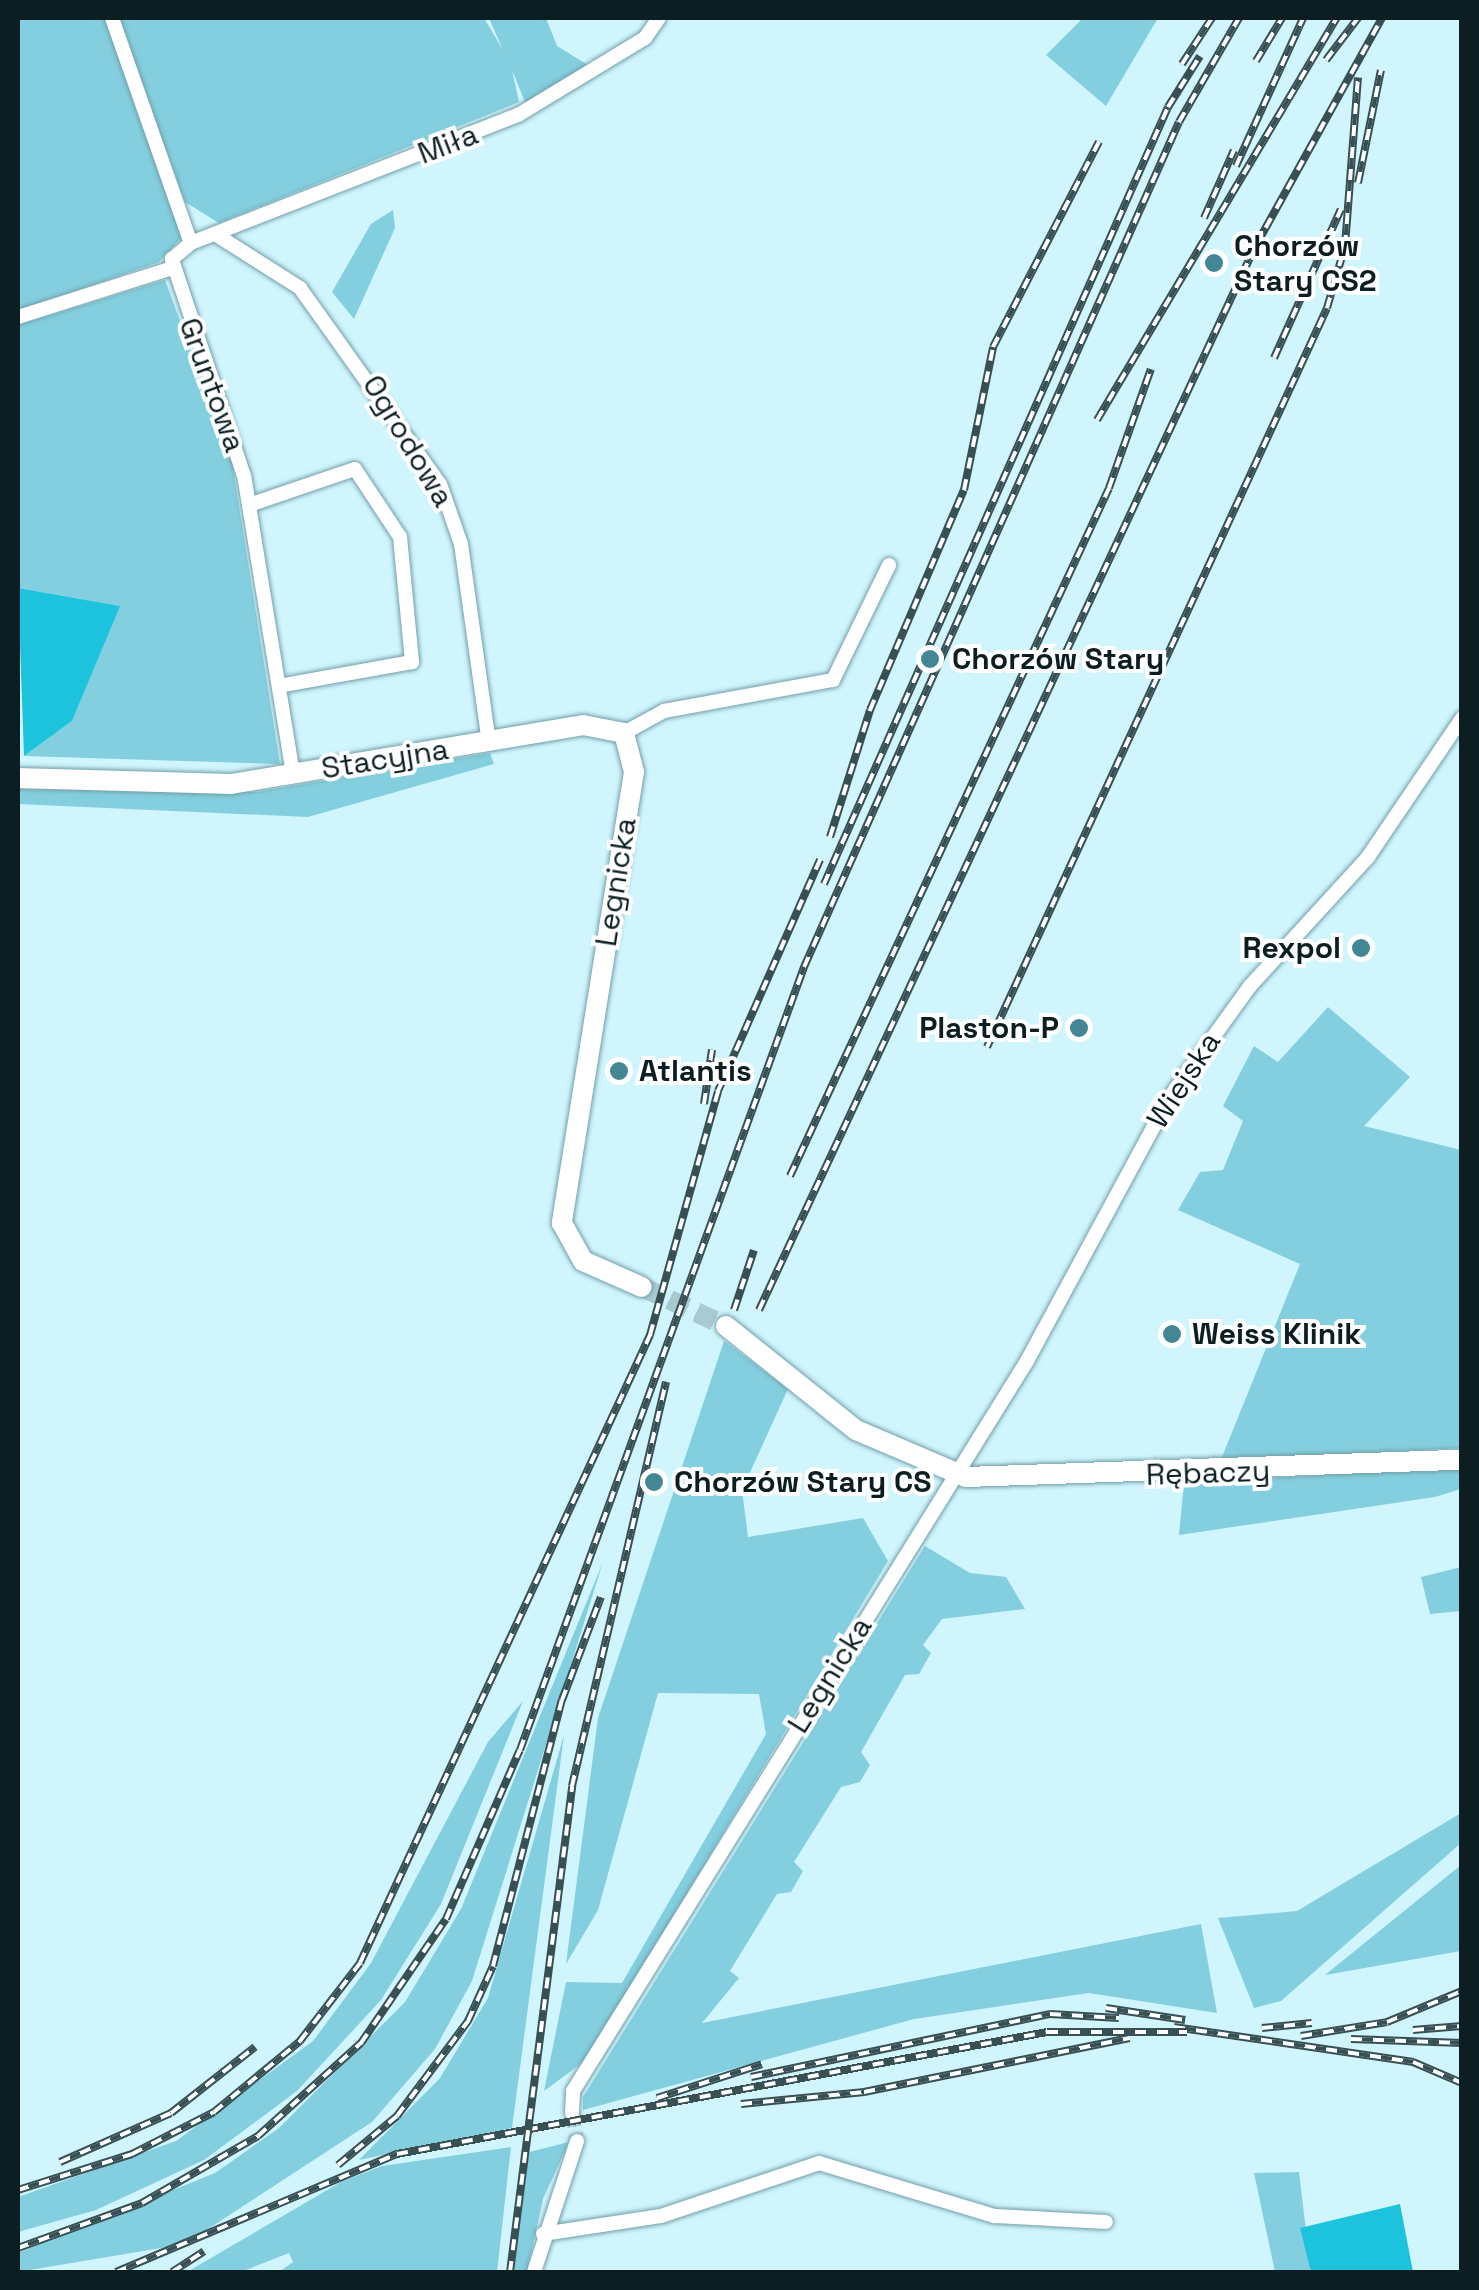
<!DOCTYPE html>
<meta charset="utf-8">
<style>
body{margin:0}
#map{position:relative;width:1479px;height:2290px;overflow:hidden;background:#d0f5fd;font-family:"Space Grotesk",sans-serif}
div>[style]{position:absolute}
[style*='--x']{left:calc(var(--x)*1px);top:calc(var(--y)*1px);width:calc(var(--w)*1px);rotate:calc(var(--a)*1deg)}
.green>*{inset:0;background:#84cfdf}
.water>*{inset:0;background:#1dc2dd}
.street-tunnel>*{height:14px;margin-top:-7px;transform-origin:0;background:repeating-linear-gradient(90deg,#a9cad1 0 14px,transparent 0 21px)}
.secondary-tunnel>*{height:20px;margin-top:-10px;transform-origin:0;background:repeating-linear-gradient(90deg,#a9cad1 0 20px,transparent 0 30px)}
.roads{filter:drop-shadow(0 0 2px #729ea8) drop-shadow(0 0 2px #729ea8)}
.street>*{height:14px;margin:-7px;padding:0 7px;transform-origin:7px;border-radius:7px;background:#fff}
.secondary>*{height:20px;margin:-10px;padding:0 10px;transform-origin:10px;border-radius:10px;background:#fff}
.rail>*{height:8px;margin-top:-4px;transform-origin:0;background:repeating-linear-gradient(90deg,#fff 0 11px,#384f54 0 22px);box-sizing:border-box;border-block:2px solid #384f54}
.dots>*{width:28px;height:28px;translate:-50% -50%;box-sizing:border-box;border:5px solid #fff;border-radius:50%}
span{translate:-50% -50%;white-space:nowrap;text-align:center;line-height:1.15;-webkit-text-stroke:8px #fff;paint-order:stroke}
.street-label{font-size:30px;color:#0c1e22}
.poi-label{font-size:30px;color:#0c1e22;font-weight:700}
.left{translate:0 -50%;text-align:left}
.right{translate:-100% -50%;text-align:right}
.frame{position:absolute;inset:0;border:20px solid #0c1e22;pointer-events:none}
</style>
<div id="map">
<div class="green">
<div style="clip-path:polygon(18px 18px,107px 18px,183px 236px,159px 262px,18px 311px)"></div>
<div style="clip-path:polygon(118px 18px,484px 18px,503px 50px,489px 18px,546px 18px,557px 46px,588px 65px,527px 107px,512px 70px,519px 102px,219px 223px,185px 202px)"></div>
<div style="clip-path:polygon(1083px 18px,1158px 18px,1106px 106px,1046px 55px)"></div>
<div style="clip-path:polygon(393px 210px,395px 228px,354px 319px,332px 292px,371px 224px)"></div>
<div style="clip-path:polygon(165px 280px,232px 462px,280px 764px,24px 756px,72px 721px,119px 606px,18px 588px,18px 325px)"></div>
<div style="clip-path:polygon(490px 753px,494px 764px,308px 817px,18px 804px,18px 789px,256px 792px)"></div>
<div style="clip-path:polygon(1328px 1007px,1410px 1077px,1364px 1126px,1461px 1150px,1461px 1448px,1220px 1462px,1300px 1264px,1178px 1210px,1200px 1172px,1223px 1170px,1243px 1121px,1223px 1106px,1254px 1046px,1278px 1062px)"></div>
<div style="clip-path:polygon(724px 1341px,788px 1389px,742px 1490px,748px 1537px,863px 1518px,888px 1561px,586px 2060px,544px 2091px,566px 1982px,622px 1983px,766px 1734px,759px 1694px,658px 1693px,598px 1910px,566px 1964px,598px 1718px)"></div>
<div style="clip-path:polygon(1461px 1468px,1461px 1489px,1435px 1497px,1179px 1535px,1184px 1482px)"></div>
<div style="clip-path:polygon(925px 1546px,970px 1573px,1006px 1577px,1025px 1609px,942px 1619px,923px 1645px,931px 1653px,919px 1674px,905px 1675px,861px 1752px,870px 1765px,860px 1782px,841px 1787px,794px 1862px,803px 1871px,791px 1892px,777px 1894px,730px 1971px,739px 1978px,702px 2023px,1201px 1924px,1217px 2013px,1089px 1993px,914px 2019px,583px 2110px,583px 2097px)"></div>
<div style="clip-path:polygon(603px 1562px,472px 1981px,435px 2049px,372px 2122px,185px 2244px,18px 2272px,18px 2253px,215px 2173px,279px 2128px,405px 2002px,461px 1909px)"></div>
<div style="clip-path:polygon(1461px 1567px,1461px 1611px,1430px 1614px,1421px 1577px)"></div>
<div style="clip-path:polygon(523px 1701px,441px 1904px,381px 2000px,297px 2091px,204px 2160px,96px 2210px,18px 2232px,18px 2197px,176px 2141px,313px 2041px,371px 1963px,488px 1742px)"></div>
<div style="clip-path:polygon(564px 1735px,512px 2128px,359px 2160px,440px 2078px,488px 1998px)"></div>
<div style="clip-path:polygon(1461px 1813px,1461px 1843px,1281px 2001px,1254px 2008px,1218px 1918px,1297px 1911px)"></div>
<div style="clip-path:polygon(1461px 1865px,1461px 1951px,1325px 1975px)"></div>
<div style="clip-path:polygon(569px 2142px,543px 2199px,527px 2272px,513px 2272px,529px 2152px)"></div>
<div style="clip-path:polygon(511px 2147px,497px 2272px,279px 2272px,293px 2262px,289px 2253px,241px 2272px,187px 2272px,341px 2182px,382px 2166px)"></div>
<div style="clip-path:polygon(1299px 2172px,1311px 2272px,1275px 2272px,1254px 2173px)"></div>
</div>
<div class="water">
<div style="clip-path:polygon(18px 588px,120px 606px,72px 721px,24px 756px)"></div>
<div style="clip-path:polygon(1400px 2204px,1413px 2272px,1311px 2272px,1300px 2228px)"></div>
</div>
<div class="street-tunnel">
<div style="--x:572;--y:2113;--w:28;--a:80"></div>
</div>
<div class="secondary-tunnel">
<div style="--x:642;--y:1287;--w:93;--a:24.9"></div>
</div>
<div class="roads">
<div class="street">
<div style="--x:112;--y:18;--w:238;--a:70.7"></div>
<div style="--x:215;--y:234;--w:101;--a:32.4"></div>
<div style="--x:300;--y:288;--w:241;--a:54.5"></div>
<div style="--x:440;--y:484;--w:64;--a:70.7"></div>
<div style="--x:461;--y:544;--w:200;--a:82"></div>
<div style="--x:18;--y:317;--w:158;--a:-17.6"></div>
<div style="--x:249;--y:505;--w:112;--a:-18.8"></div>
<div style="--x:355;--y:469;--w:82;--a:56.5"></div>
<div style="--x:400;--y:537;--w:126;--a:84.5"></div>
<div style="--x:412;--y:662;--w:135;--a:169.8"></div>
<div style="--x:624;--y:733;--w:46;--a:-28.8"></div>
<div style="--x:664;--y:711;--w:172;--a:-10.4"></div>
<div style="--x:833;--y:680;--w:128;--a:-64"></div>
<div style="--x:293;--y:774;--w:302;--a:-99.3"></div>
<div style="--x:244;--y:476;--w:229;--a:-108.4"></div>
<div style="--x:172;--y:259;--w:25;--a:-40"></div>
<div style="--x:191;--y:243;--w:351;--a:-21.4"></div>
<div style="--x:518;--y:115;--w:149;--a:-31.2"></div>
<div style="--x:645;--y:38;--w:24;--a:-55"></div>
<div style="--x:572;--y:2113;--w:22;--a:-87"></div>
<div style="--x:573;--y:2091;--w:860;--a:-58.12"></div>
<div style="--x:1027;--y:1361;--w:300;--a:-61.6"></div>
<div style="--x:1170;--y:1097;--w:137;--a:-54.2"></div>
<div style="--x:1250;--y:986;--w:175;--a:-47.5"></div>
<div style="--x:1368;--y:857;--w:168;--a:-55.9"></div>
<div style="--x:543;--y:2234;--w:119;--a:-8.7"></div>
<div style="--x:661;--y:2216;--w:167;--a:-18.5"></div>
<div style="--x:819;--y:2163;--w:184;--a:16.8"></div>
<div style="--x:995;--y:2216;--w:111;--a:3.1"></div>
<div style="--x:534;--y:2272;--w:138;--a:-71.8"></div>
</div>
<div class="secondary">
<div style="--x:18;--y:778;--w:213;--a:1.6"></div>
<div style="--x:231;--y:784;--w:357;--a:-9.5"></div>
<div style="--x:583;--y:725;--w:42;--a:11"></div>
<div style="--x:624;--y:733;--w:40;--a:75.6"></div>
<div style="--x:634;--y:772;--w:457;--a:99.1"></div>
<div style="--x:562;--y:1223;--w:43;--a:61.1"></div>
<div style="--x:583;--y:1261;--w:64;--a:23.8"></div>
<div style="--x:726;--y:1326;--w:166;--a:38.7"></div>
<div style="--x:856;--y:1430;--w:120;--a:23.1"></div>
<div style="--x:966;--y:1477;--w:496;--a:-2"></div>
</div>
</div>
<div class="rail">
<div style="--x:1326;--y:60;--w:53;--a:-52.7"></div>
<div style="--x:1256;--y:61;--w:50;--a:-58.8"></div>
<div style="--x:1182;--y:64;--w:55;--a:-56.9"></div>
<div style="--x:1236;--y:166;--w:162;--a:-65.6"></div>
<div style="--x:1358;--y:183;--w:115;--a:-78.5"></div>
<div style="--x:1204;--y:218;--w:74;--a:-66.2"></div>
<div style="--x:1274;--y:358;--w:163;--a:-65.8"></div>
<div style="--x:1097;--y:420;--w:468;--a:-59.2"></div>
<div style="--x:830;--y:837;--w:133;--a:-72.5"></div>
<div style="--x:870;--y:710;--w:239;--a:-66.9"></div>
<div style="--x:964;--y:490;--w:146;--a:-78.5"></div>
<div style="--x:993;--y:347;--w:231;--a:-62.7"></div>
<div style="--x:824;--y:884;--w:850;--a:-66.12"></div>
<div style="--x:1168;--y:107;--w:60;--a:-57.9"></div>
<div style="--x:987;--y:1047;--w:813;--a:-65.29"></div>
<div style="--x:1327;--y:308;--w:65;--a:-73.8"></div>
<div style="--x:1345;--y:246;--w:169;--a:-85.6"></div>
<div style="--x:704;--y:1104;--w:55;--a:-81.6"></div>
<div style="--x:790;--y:1176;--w:758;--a:-65.12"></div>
<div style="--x:1109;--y:488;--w:126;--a:-70.6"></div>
<div style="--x:734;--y:1310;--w:63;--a:-71.6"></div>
<div style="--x:759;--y:1310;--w:1173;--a:-64.99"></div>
<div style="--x:1255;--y:247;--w:262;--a:-61"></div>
<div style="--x:1106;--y:2008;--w:80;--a:8.6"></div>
<div style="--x:1174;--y:2027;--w:242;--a:8.3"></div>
<div style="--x:1413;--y:2062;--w:53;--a:23.2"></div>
<div style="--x:1262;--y:2028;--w:50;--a:-5.7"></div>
<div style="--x:1413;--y:2030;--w:49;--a:-4.7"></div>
<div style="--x:1301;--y:2036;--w:87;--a:-9.2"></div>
<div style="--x:1387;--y:2022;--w:81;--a:-22.5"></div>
<div style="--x:1351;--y:2039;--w:111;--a:2.1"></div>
<div style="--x:751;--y:2077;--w:306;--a:-11.9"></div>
<div style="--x:1050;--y:2014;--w:69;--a:3.3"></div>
<div style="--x:657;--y:2098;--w:110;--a:-17.9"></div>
<div style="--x:741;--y:2104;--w:124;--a:-5.6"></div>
<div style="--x:864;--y:2092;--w:271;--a:-11.5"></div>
<div style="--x:60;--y:2162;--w:121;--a:-23.8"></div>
<div style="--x:171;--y:2113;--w:107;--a:-38.2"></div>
<div style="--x:338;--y:2165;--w:77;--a:-39.7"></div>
<div style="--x:397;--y:2116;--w:119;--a:-53.2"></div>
<div style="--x:468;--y:2021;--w:60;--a:-65.6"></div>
<div style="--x:493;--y:1966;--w:275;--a:-75.5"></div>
<div style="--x:562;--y:1700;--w:110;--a:-69.3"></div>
<div style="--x:18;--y:2190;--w:120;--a:-17.5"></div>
<div style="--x:132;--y:2154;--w:92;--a:-27.1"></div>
<div style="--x:214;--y:2112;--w:112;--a:-39.5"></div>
<div style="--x:300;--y:2041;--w:98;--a:-52.4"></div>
<div style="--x:360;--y:1963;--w:692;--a:-65.21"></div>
<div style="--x:650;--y:1335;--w:253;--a:-74.4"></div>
<div style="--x:718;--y:1091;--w:253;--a:-66.2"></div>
<div style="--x:18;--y:2248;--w:132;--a:-19.9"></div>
<div style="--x:142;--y:2203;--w:134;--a:-30"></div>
<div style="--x:258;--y:2136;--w:139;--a:-42.1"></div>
<div style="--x:361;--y:2043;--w:150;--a:-55.6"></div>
<div style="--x:446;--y:1919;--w:184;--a:-66.4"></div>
<div style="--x:520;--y:1750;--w:833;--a:-70.06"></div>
<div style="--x:804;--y:967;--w:924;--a:-66.07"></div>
<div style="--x:1179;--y:122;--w:120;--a:-60"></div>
<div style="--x:116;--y:2272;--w:305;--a:-22.8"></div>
<div style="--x:397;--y:2154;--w:661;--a:-10.63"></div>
<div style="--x:1047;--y:2032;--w:140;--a:0"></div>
<div style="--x:172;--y:2272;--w:38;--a:-33"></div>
<div style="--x:510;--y:2272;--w:490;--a:-82.7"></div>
<div style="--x:572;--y:1786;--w:415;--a:-76.9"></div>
</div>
<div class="dots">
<div style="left:1214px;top:263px;background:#438795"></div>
<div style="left:930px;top:659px;background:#438795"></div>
<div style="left:1361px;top:948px;background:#438795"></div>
<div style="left:1079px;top:1028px;background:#438795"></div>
<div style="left:619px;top:1071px;background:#438795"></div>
<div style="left:1172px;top:1334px;background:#438795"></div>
<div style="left:654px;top:1482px;background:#438795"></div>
</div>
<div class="street-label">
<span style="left:448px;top:144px;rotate:-21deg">Miła</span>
<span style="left:212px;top:385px;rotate:70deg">Gruntowa</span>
<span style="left:408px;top:441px;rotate:59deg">Ogrodowa</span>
<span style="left:385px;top:759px;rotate:-9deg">Stacyjna</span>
<span style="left:616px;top:882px;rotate:-81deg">Legnicka</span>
<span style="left:1184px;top:1080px;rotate:-57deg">Wiejska</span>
<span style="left:1208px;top:1473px;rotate:-2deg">Rębaczy</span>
<span style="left:830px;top:1675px;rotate:-58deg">Legnicka</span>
</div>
<div class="poi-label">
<span class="left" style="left:1234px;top:263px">Chorzów<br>Stary CS2</span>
<span class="left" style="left:952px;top:659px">Chorzów Stary</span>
<span class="right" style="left:1341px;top:948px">Rexpol</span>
<span class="right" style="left:1059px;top:1028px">Plaston-P</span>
<span class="left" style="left:639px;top:1071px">Atlantis</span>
<span class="left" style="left:1192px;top:1334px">Weiss Klinik</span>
<span class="left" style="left:674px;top:1482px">Chorzów Stary CS</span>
</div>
<div class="frame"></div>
</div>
